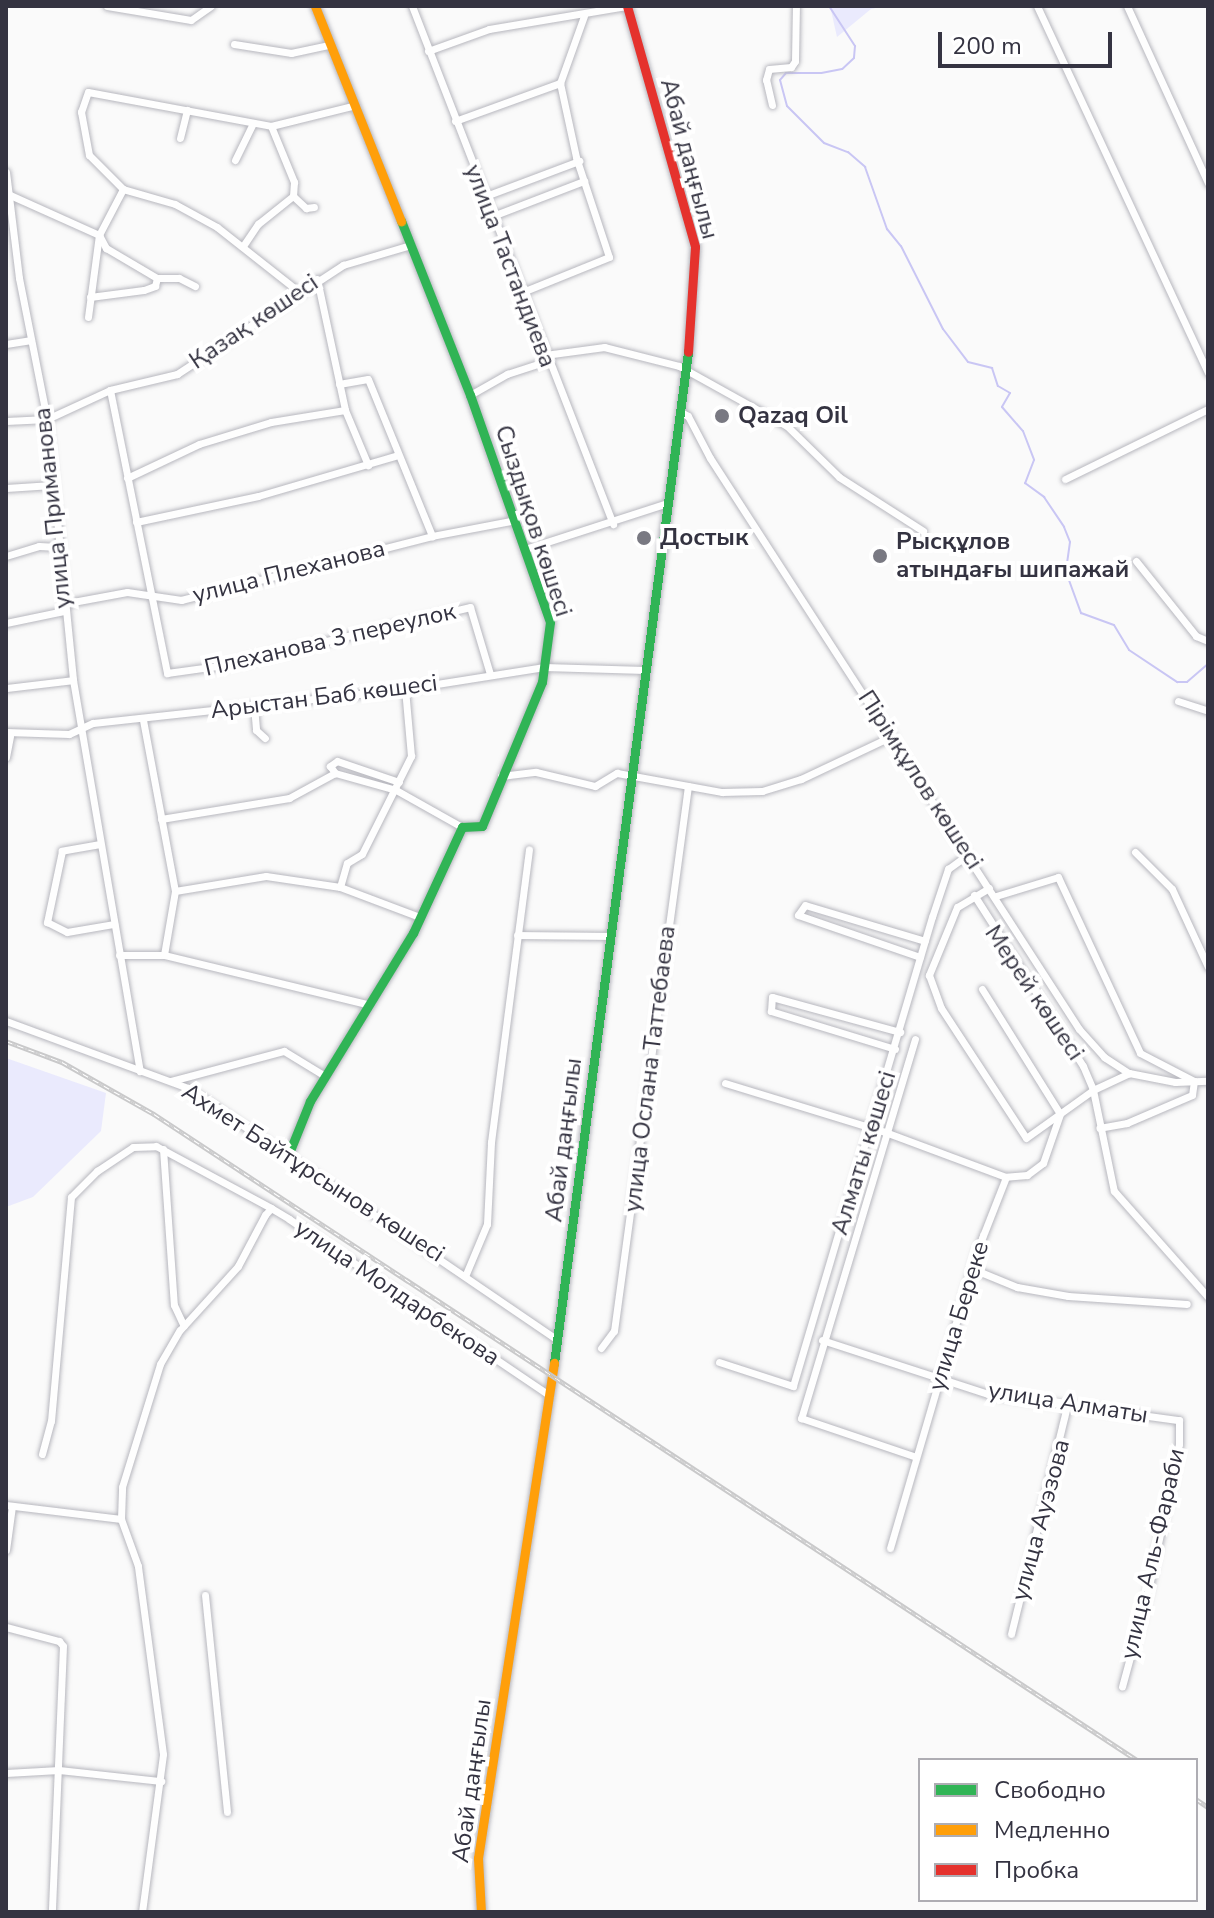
<!DOCTYPE html>
<meta charset="utf-8">
<style>
body{margin:0}
#map{position:relative;width:1214px;height:1918px;overflow:hidden;background:#fafafa;font-family:"Nunito Sans",sans-serif}
div>[style]{position:absolute}
[style*='--x']{left:calc(var(--x)*1px);top:calc(var(--y)*1px);width:calc(var(--w)*1px);rotate:calc(var(--a)*1deg)}
.green>*{inset:0;background:#eaeafd}
.stream>*{height:2px;margin:-1px;padding:0 1px;transform-origin:1px;border-radius:1px;background:#c9c6f4}
.roads{filter:drop-shadow(0 0 2px #b7b7be) drop-shadow(0 0 2px #b7b7be)}
.street>*{height:7px;margin:-3.5px;padding:0 3.5px;transform-origin:3.5px;border-radius:3.5px;background:#fefefe}
.fast>*{height:9px;margin:-4.5px;padding:0 4.5px;transform-origin:4.5px;border-radius:4.5px;background:#30b455}
.slow>*{height:9px;margin:-4.5px;padding:0 4.5px;transform-origin:4.5px;border-radius:4.5px;background:#ff9f0a}
.jam>*{height:9px;margin:-4.5px;padding:0 4.5px;transform-origin:4.5px;border-radius:4.5px;background:#e5322d}
.rail>*{height:5px;margin-top:-2.5px;transform-origin:0;background:repeating-linear-gradient(90deg,#fff 0 6px,#c9c9ca 0 12px);box-sizing:border-box;border-block:2px solid #c9c9ca}
.dots>*{width:22px;height:22px;translate:-50% -50%;box-sizing:border-box;border:4px solid #fff;border-radius:50%}
span{translate:-50% -50%;white-space:nowrap;text-align:center;line-height:1.15;-webkit-text-stroke:8px #fff;paint-order:stroke}
.street-label{font-size:24px;color:#343341}
.poi-label{font-size:24px;color:#343341;font-weight:700}
.left{translate:0 -50%;text-align:left}
.frame{position:absolute;inset:0;border:8px solid #343341;pointer-events:none}
.legend{position:absolute;left:918px;top:1758px;width:280px;height:144px;box-sizing:border-box;background:#fff;border:2px solid #aeadb3;margin:0;padding:10px 14px;list-style:none;font-size:24px;color:#343341}
.legend li{display:flex;align-items:center;gap:16px;height:40px}
.legend b{width:40px;border:2px solid #aeadb3}
.scale{position:absolute;left:938px;top:32px;width:174px;height:36px;box-sizing:border-box;border:4px solid #343341;border-top:0;padding-left:10px;font-size:24px;line-height:28px;white-space:nowrap;color:#343341;-webkit-text-stroke:6px #fff;paint-order:stroke}
</style>
<div id="map">
<div class="green">
<div style="clip-path:polygon(830px 6px,885px 6px,871px 9px,837px 37px)"></div>
<div style="clip-path:polygon(6px 1058px,106px 1093px,101px 1131px,33px 1197px,6px 1207px)"></div>
</div>
<div class="stream">
<div style="--x:829;--y:6;--w:48;--a:57"></div>
<div style="--x:855;--y:46;--w:12;--a:95"></div>
<div style="--x:854;--y:58;--w:16;--a:137"></div>
<div style="--x:842;--y:69;--w:21;--a:169"></div>
<div style="--x:821;--y:73;--w:35;--a:180"></div>
<div style="--x:786;--y:73;--w:9;--a:131"></div>
<div style="--x:780;--y:80;--w:27;--a:75"></div>
<div style="--x:787;--y:106;--w:52;--a:45"></div>
<div style="--x:824;--y:143;--w:26;--a:21"></div>
<div style="--x:848;--y:152;--w:23;--a:41"></div>
<div style="--x:865;--y:167;--w:66;--a:70.5"></div>
<div style="--x:887;--y:229;--w:22;--a:51"></div>
<div style="--x:901;--y:246;--w:93;--a:63.2"></div>
<div style="--x:943;--y:329;--w:41;--a:52.9"></div>
<div style="--x:968;--y:362;--w:25;--a:14"></div>
<div style="--x:992;--y:368;--w:19;--a:72"></div>
<div style="--x:998;--y:386;--w:14;--a:30"></div>
<div style="--x:1010;--y:393;--w:16;--a:120"></div>
<div style="--x:1002;--y:407;--w:32;--a:49"></div>
<div style="--x:1023;--y:431;--w:31;--a:69"></div>
<div style="--x:1034;--y:460;--w:25;--a:111"></div>
<div style="--x:1025;--y:483;--w:24;--a:36"></div>
<div style="--x:1044;--y:497;--w:36;--a:56"></div>
<div style="--x:1064;--y:527;--w:16;--a:68"></div>
<div style="--x:1070;--y:542;--w:30;--a:98"></div>
<div style="--x:1066;--y:572;--w:44;--a:69.9"></div>
<div style="--x:1081;--y:613;--w:35;--a:20"></div>
<div style="--x:1114;--y:625;--w:29;--a:59"></div>
<div style="--x:1129;--y:650;--w:58;--a:33.7"></div>
<div style="--x:1177;--y:682;--w:10;--a:0"></div>
<div style="--x:1187;--y:682;--w:28;--a:-41"></div>
</div>
<div class="roads">
<div class="street">
<div style="--x:107;--y:6;--w:85;--a:9.5"></div>
<div style="--x:191;--y:20;--w:24;--a:-35"></div>
<div style="--x:412;--y:6;--w:556;--a:68.79"></div>
<div style="--x:1037;--y:6;--w:405;--a:65"></div>
<div style="--x:1127;--y:6;--w:195;--a:65.4"></div>
<div style="--x:234;--y:44;--w:58;--a:9"></div>
<div style="--x:291;--y:53;--w:39;--a:-12"></div>
<div style="--x:428;--y:51;--w:65;--a:-19.8"></div>
<div style="--x:489;--y:29;--w:139;--a:-9.5"></div>
<div style="--x:772;--y:105;--w:26;--a:-103"></div>
<div style="--x:766;--y:80;--w:11;--a:-75"></div>
<div style="--x:769;--y:69;--w:22;--a:-5"></div>
<div style="--x:791;--y:67;--w:7;--a:-56"></div>
<div style="--x:795;--y:61;--w:55;--a:-89"></div>
<div style="--x:455;--y:121;--w:112;--a:-19.9"></div>
<div style="--x:271;--y:126;--w:61;--a:67.7"></div>
<div style="--x:294;--y:182;--w:14;--a:94"></div>
<div style="--x:293;--y:196;--w:18;--a:43"></div>
<div style="--x:306;--y:208;--w:8;--a:-7"></div>
<div style="--x:180;--y:138;--w:29;--a:-76"></div>
<div style="--x:235;--y:160;--w:39;--a:-64"></div>
<div style="--x:6;--y:172;--w:107;--a:83"></div>
<div style="--x:19;--y:278;--w:144;--a:78.8"></div>
<div style="--x:47;--y:419;--w:262;--a:84.3"></div>
<div style="--x:73;--y:680;--w:397;--a:80.3"></div>
<div style="--x:10;--y:195;--w:98;--a:24.2"></div>
<div style="--x:99;--y:235;--w:15;--a:62"></div>
<div style="--x:106;--y:248;--w:59;--a:30.5"></div>
<div style="--x:157;--y:278;--w:22;--a:0"></div>
<div style="--x:179;--y:278;--w:18;--a:27"></div>
<div style="--x:483;--y:197;--w:103;--a:-20.6"></div>
<div style="--x:490;--y:217;--w:101;--a:-21"></div>
<div style="--x:243;--y:246;--w:27;--a:-56"></div>
<div style="--x:258;--y:224;--w:45;--a:-38.7"></div>
<div style="--x:317;--y:279;--w:134;--a:77.9"></div>
<div style="--x:345;--y:410;--w:60;--a:67.3"></div>
<div style="--x:298;--y:291;--w:103;--a:-141.7"></div>
<div style="--x:217;--y:227;--w:48;--a:-151.3"></div>
<div style="--x:175;--y:204;--w:54;--a:-163.9"></div>
<div style="--x:123;--y:189;--w:48;--a:-135"></div>
<div style="--x:89;--y:155;--w:44;--a:-100.5"></div>
<div style="--x:81;--y:112;--w:21;--a:-71"></div>
<div style="--x:88;--y:92;--w:186;--a:10.5"></div>
<div style="--x:271;--y:126;--w:83;--a:-13.9"></div>
<div style="--x:520;--y:293;--w:96;--a:-22"></div>
<div style="--x:609;--y:257;--w:105;--a:-108.3"></div>
<div style="--x:576;--y:157;--w:76;--a:-102.2"></div>
<div style="--x:560;--y:83;--w:71;--a:-70.3"></div>
<div style="--x:90;--y:297;--w:54;--a:-7.4"></div>
<div style="--x:144;--y:290;--w:12;--a:-20"></div>
<div style="--x:155;--y:286;--w:8;--a:-76"></div>
<div style="--x:88;--y:317;--w:83;--a:-82.4"></div>
<div style="--x:99;--y:235;--w:52;--a:-62.4"></div>
<div style="--x:6;--y:344;--w:24;--a:-9"></div>
<div style="--x:545;--y:355;--w:60;--a:-7.7"></div>
<div style="--x:604;--y:347;--w:77;--a:14.2"></div>
<div style="--x:679;--y:366;--w:124;--a:29.1"></div>
<div style="--x:787;--y:426;--w:73;--a:44.4"></div>
<div style="--x:839;--y:477;--w:100;--a:32.7"></div>
<div style="--x:339;--y:384;--w:29;--a:-10"></div>
<div style="--x:368;--y:379;--w:170;--a:67.8"></div>
<div style="--x:110;--y:390;--w:289;--a:78.6"></div>
<div style="--x:167;--y:673;--w:59;--a:-7.9"></div>
<div style="--x:225;--y:665;--w:252;--a:-13.3"></div>
<div style="--x:470;--y:607;--w:70;--a:73.4"></div>
<div style="--x:470;--y:395;--w:43;--a:-29.6"></div>
<div style="--x:507;--y:374;--w:42;--a:-18"></div>
<div style="--x:679;--y:411;--w:10;--a:29"></div>
<div style="--x:688;--y:416;--w:47;--a:62.4"></div>
<div style="--x:710;--y:458;--w:680;--a:57.13"></div>
<div style="--x:1079;--y:1029;--w:38;--a:48"></div>
<div style="--x:1104;--y:1057;--w:30;--a:33"></div>
<div style="--x:1129;--y:1073;--w:47;--a:11.1"></div>
<div style="--x:1175;--y:1082;--w:33;--a:-2"></div>
<div style="--x:6;--y:421;--w:41;--a:-2.8"></div>
<div style="--x:47;--y:419;--w:69;--a:-24.7"></div>
<div style="--x:110;--y:390;--w:69;--a:-13.4"></div>
<div style="--x:177;--y:374;--w:199;--a:-33.3"></div>
<div style="--x:343;--y:265;--w:71;--a:-16.4"></div>
<div style="--x:127;--y:478;--w:80;--a:-25.3"></div>
<div style="--x:199;--y:444;--w:75;--a:-17"></div>
<div style="--x:271;--y:422;--w:75;--a:-9.2"></div>
<div style="--x:1065;--y:479;--w:159;--a:-26.1"></div>
<div style="--x:6;--y:488;--w:46;--a:-3.7"></div>
<div style="--x:136;--y:522;--w:125;--a:-12"></div>
<div style="--x:258;--y:496;--w:143;--a:-16.3"></div>
<div style="--x:525;--y:549;--w:149;--a:-17.9"></div>
<div style="--x:6;--y:556;--w:34;--a:-17"></div>
<div style="--x:39;--y:546;--w:19;--a:3"></div>
<div style="--x:1136;--y:561;--w:96;--a:51.3"></div>
<div style="--x:1196;--y:636;--w:13;--a:23"></div>
<div style="--x:62;--y:604;--w:66;--a:-10.5"></div>
<div style="--x:127;--y:592;--w:55;--a:8.4"></div>
<div style="--x:181;--y:600;--w:259;--a:-14.3"></div>
<div style="--x:432;--y:536;--w:86;--a:-10.8"></div>
<div style="--x:6;--y:623;--w:59;--a:-11.7"></div>
<div style="--x:6;--y:688;--w:67;--a:-6.8"></div>
<div style="--x:1178;--y:701;--w:32;--a:18"></div>
<div style="--x:254;--y:706;--w:24;--a:85"></div>
<div style="--x:256;--y:730;--w:12;--a:42"></div>
<div style="--x:143;--y:720;--w:174;--a:79.4"></div>
<div style="--x:175;--y:891;--w:65;--a:99.8"></div>
<div style="--x:6;--y:732;--w:63;--a:1.8"></div>
<div style="--x:69;--y:734;--w:26;--a:-25"></div>
<div style="--x:93;--y:723;--w:314;--a:-6.2"></div>
<div style="--x:405;--y:689;--w:141;--a:-9"></div>
<div style="--x:544;--y:667;--w:101;--a:1.7"></div>
<div style="--x:6;--y:757;--w:21;--a:-79"></div>
<div style="--x:501;--y:776;--w:35;--a:-7"></div>
<div style="--x:536;--y:772;--w:61;--a:13.3"></div>
<div style="--x:595;--y:786;--w:26;--a:-31"></div>
<div style="--x:617;--y:773;--w:107;--a:10.3"></div>
<div style="--x:722;--y:792;--w:40;--a:-1.4"></div>
<div style="--x:762;--y:791;--w:41;--a:-17.1"></div>
<div style="--x:801;--y:779;--w:101;--a:-25.3"></div>
<div style="--x:399;--y:782;--w:65;--a:-161.3"></div>
<div style="--x:337;--y:761;--w:9;--a:144"></div>
<div style="--x:330;--y:766;--w:9;--a:54"></div>
<div style="--x:335;--y:773;--w:63;--a:15.6"></div>
<div style="--x:396;--y:790;--w:76;--a:29.3"></div>
<div style="--x:161;--y:819;--w:130;--a:-9.3"></div>
<div style="--x:289;--y:798;--w:52;--a:-28.5"></div>
<div style="--x:100;--y:844;--w:39;--a:170"></div>
<div style="--x:62;--y:851;--w:73;--a:101.9"></div>
<div style="--x:47;--y:922;--w:22;--a:27"></div>
<div style="--x:67;--y:932;--w:48;--a:-9.7"></div>
<div style="--x:1135;--y:852;--w:52;--a:45"></div>
<div style="--x:1172;--y:889;--w:86;--a:65.2"></div>
<div style="--x:340;--y:887;--w:25;--a:-74"></div>
<div style="--x:347;--y:863;--w:17;--a:-31"></div>
<div style="--x:362;--y:854;--w:110;--a:-63.4"></div>
<div style="--x:411;--y:756;--w:67;--a:-95.1"></div>
<div style="--x:989;--y:888;--w:37;--a:149"></div>
<div style="--x:957;--y:907;--w:74;--a:112.4"></div>
<div style="--x:929;--y:975;--w:35;--a:70"></div>
<div style="--x:941;--y:1008;--w:155;--a:56.8"></div>
<div style="--x:1026;--y:1138;--w:82;--a:-35.6"></div>
<div style="--x:1093;--y:1090;--w:40;--a:-25"></div>
<div style="--x:175;--y:891;--w:92;--a:-9.4"></div>
<div style="--x:266;--y:876;--w:75;--a:8.5"></div>
<div style="--x:340;--y:887;--w:85;--a:20.6"></div>
<div style="--x:974;--y:895;--w:203;--a:57.5"></div>
<div style="--x:1083;--y:1066;--w:26;--a:67"></div>
<div style="--x:1093;--y:1090;--w:103;--a:78.3"></div>
<div style="--x:1114;--y:1191;--w:142;--a:48.4"></div>
<div style="--x:996;--y:896;--w:65;--a:-17"></div>
<div style="--x:1058;--y:877;--w:194;--a:65"></div>
<div style="--x:1140;--y:1053;--w:61;--a:27.4"></div>
<div style="--x:1194;--y:1081;--w:14;--a:98"></div>
<div style="--x:1192;--y:1095;--w:71;--a:156.7"></div>
<div style="--x:1127;--y:1123;--w:28;--a:170"></div>
<div style="--x:517;--y:935;--w:94;--a:0.6"></div>
<div style="--x:119;--y:955;--w:45;--a:0"></div>
<div style="--x:164;--y:955;--w:208;--a:13.6"></div>
<div style="--x:920;--y:957;--w:129;--a:-161"></div>
<div style="--x:798;--y:915;--w:12;--a:-55"></div>
<div style="--x:805;--y:905;--w:125;--a:16.7"></div>
<div style="--x:982;--y:989;--w:147;--a:58"></div>
<div style="--x:1060;--y:1114;--w:52;--a:109.1"></div>
<div style="--x:1043;--y:1163;--w:20;--a:143"></div>
<div style="--x:1027;--y:1175;--w:21;--a:175"></div>
<div style="--x:6;--y:1021;--w:194;--a:20.2"></div>
<div style="--x:188;--y:1088;--w:448;--a:34.3"></div>
<div style="--x:915;--y:1039;--w:396;--a:106.7"></div>
<div style="--x:801;--y:1418;--w:121;--a:18.7"></div>
<div style="--x:895;--y:1049;--w:130;--a:-163"></div>
<div style="--x:771;--y:1011;--w:14;--a:-86"></div>
<div style="--x:772;--y:997;--w:133;--a:15.3"></div>
<div style="--x:171;--y:1081;--w:117;--a:-14.9"></div>
<div style="--x:284;--y:1051;--w:48;--a:31.4"></div>
<div style="--x:725;--y:1083;--w:167;--a:17"></div>
<div style="--x:885;--y:1132;--w:129;--a:20.4"></div>
<div style="--x:163;--y:1149;--w:156;--a:86"></div>
<div style="--x:174;--y:1305;--w:23;--a:65"></div>
<div style="--x:973;--y:1269;--w:48;--a:22.2"></div>
<div style="--x:1017;--y:1287;--w:52;--a:10"></div>
<div style="--x:1068;--y:1296;--w:119;--a:3.8"></div>
<div style="--x:466;--y:1274;--w:54;--a:-67.2"></div>
<div style="--x:487;--y:1224;--w:82;--a:-87.2"></div>
<div style="--x:491;--y:1142;--w:295;--a:-82.6"></div>
<div style="--x:822;--y:1340;--w:175;--a:18"></div>
<div style="--x:988;--y:1394;--w:193;--a:7.8"></div>
<div style="--x:1179;--y:1420;--w:24;--a:90"></div>
<div style="--x:1179;--y:1444;--w:150;--a:101.9"></div>
<div style="--x:1148;--y:1591;--w:99;--a:105.2"></div>
<div style="--x:601;--y:1348;--w:21;--a:-53"></div>
<div style="--x:614;--y:1331;--w:550;--a:-82.27"></div>
<div style="--x:719;--y:1362;--w:78;--a:18"></div>
<div style="--x:793;--y:1386;--w:489;--a:-73.5"></div>
<div style="--x:932;--y:917;--w:51;--a:-71.6"></div>
<div style="--x:948;--y:869;--w:24;--a:-36"></div>
<div style="--x:42;--y:1454;--w:34;--a:-75"></div>
<div style="--x:51;--y:1421;--w:225;--a:-84.9"></div>
<div style="--x:71;--y:1197;--w:37;--a:-45"></div>
<div style="--x:97;--y:1171;--w:43;--a:-33.7"></div>
<div style="--x:133;--y:1147;--w:23;--a:-2"></div>
<div style="--x:156;--y:1146;--w:131;--a:28.3"></div>
<div style="--x:6;--y:1505;--w:116;--a:6.9"></div>
<div style="--x:890;--y:1548;--w:309;--a:-73.7"></div>
<div style="--x:977;--y:1251;--w:79;--a:-68.6"></div>
<div style="--x:6;--y:1550;--w:44;--a:-82.2"></div>
<div style="--x:205;--y:1595;--w:218;--a:84.2"></div>
<div style="--x:6;--y:1627;--w:55;--a:14.8"></div>
<div style="--x:59;--y:1641;--w:6;--a:51"></div>
<div style="--x:63;--y:1646;--w:266;--a:92.4"></div>
<div style="--x:1011;--y:1634;--w:235;--a:-76.2"></div>
<div style="--x:6;--y:1773;--w:53;--a:-3.2"></div>
<div style="--x:59;--y:1770;--w:103;--a:6.2"></div>
<div style="--x:142;--y:1912;--w:159;--a:-82.4"></div>
<div style="--x:163;--y:1754;--w:190;--a:-97.6"></div>
<div style="--x:138;--y:1566;--w:50;--a:-109.9"></div>
<div style="--x:121;--y:1519;--w:32;--a:-88"></div>
<div style="--x:122;--y:1487;--w:129;--a:-72.8"></div>
<div style="--x:160;--y:1364;--w:39;--a:-60"></div>
<div style="--x:180;--y:1330;--w:86;--a:-47.8"></div>
<div style="--x:238;--y:1266;--w:58;--a:-62.1"></div>
<div style="--x:265;--y:1215;--w:9;--a:-49"></div>
<div style="--x:271;--y:1208;--w:21;--a:31"></div>
<div style="--x:289;--y:1219;--w:315;--a:34.1"></div>
</div>
<div class="fast">
<div style="--x:289;--y:1153;--w:56;--a:-68"></div>
<div style="--x:310;--y:1101;--w:197;--a:-58.5"></div>
<div style="--x:413;--y:933;--w:117;--a:-65.2"></div>
<div style="--x:462;--y:827;--w:20;--a:-3"></div>
<div style="--x:482;--y:826;--w:156;--a:-67.4"></div>
<div style="--x:542;--y:682;--w:61;--a:-82.4"></div>
<div style="--x:550;--y:622;--w:241;--a:-109.4"></div>
<div style="--x:470;--y:395;--w:187;--a:-111.6"></div>
<div style="--x:554;--y:1363;--w:1020;--a:-82.45"></div>
</div>
<div class="slow">
<div style="--x:315;--y:6;--w:232;--a:68.2"></div>
<div style="--x:481;--y:1912;--w:54;--a:-93.2"></div>
<div style="--x:478;--y:1858;--w:501;--a:-81.27"></div>
</div>
<div class="jam">
<div style="--x:627;--y:6;--w:250;--a:74.2"></div>
<div style="--x:695;--y:247;--w:105;--a:93.8"></div>
</div>
</div>
<div class="rail">
<div style="--x:6;--y:1041;--w:60;--a:20.6"></div>
<div style="--x:62;--y:1062;--w:106;--a:29.5"></div>
<div style="--x:154;--y:1114;--w:1176;--a:33.31"></div>
<div style="--x:1196;--y:1799;--w:14;--a:34"></div>
</div>
<div class="dots">
<div style="left:722px;top:416px;background:#797982"></div>
<div style="left:644px;top:538px;background:#797982"></div>
<div style="left:880px;top:556px;background:#797982"></div>
</div>
<div class="street-label">
<span style="left:689px;top:159px;rotate:75deg">Абай даңғылы</span>
<span style="left:510px;top:266px;rotate:69deg">улица Тастандиева</span>
<span style="left:254px;top:322px;rotate:-34deg">Қазақ көшесі</span>
<span style="left:53px;top:508px;rotate:-96deg">улица Приманова</span>
<span style="left:533px;top:521px;rotate:72deg">Сыздықов көшесі</span>
<span style="left:289px;top:572px;rotate:-14deg">улица Плеханова</span>
<span style="left:330px;top:640px;rotate:-13deg">Плеханова 3 переулок</span>
<span style="left:324px;top:697px;rotate:-7deg">Арыстан Баб көшесі</span>
<span style="left:920px;top:780px;rotate:57deg">Пірімқұлов көшесі</span>
<span style="left:1034px;top:993px;rotate:56deg">Мерей көшесі</span>
<span style="left:650px;top:1069px;rotate:-83deg">улица Ослана Таттебаева</span>
<span style="left:564px;top:1140px;rotate:-83deg">Абай даңғылы</span>
<span style="left:864px;top:1153px;rotate:-73deg">Алматы көшесі</span>
<span style="left:313px;top:1173px;rotate:33deg">Ахмет Байтұрсынов көшесі</span>
<span style="left:397px;top:1293px;rotate:34deg">улица Молдарбекова</span>
<span style="left:959px;top:1316px;rotate:-73deg">улица Береке</span>
<span style="left:1068px;top:1403px;rotate:9deg">улица Алматы</span>
<span style="left:1041px;top:1520px;rotate:-75deg">улица Ауэзова</span>
<span style="left:1153px;top:1554px;rotate:-77deg">улица Аль-Фараби</span>
<span style="left:472px;top:1781px;rotate:-82deg">Абай даңғылы</span>
</div>
<div class="poi-label">
<span class="left" style="left:738px;top:416px">Qazaq Oil</span>
<span class="left" style="left:660px;top:538px">Достык</span>
<span class="left" style="left:896px;top:556px">Рысқұлов<br>атындағы шипажай</span>
</div>
<div class="frame"></div>
<ul class="legend">
<li><b style="height:10px;background:#30b455"></b>Свободно</li>
<li><b style="height:10px;background:#ff9f0a"></b>Медленно</li>
<li><b style="height:10px;background:#e5322d"></b>Пробка</li>
</ul>
<div class="scale">200 m</div>
</div>
